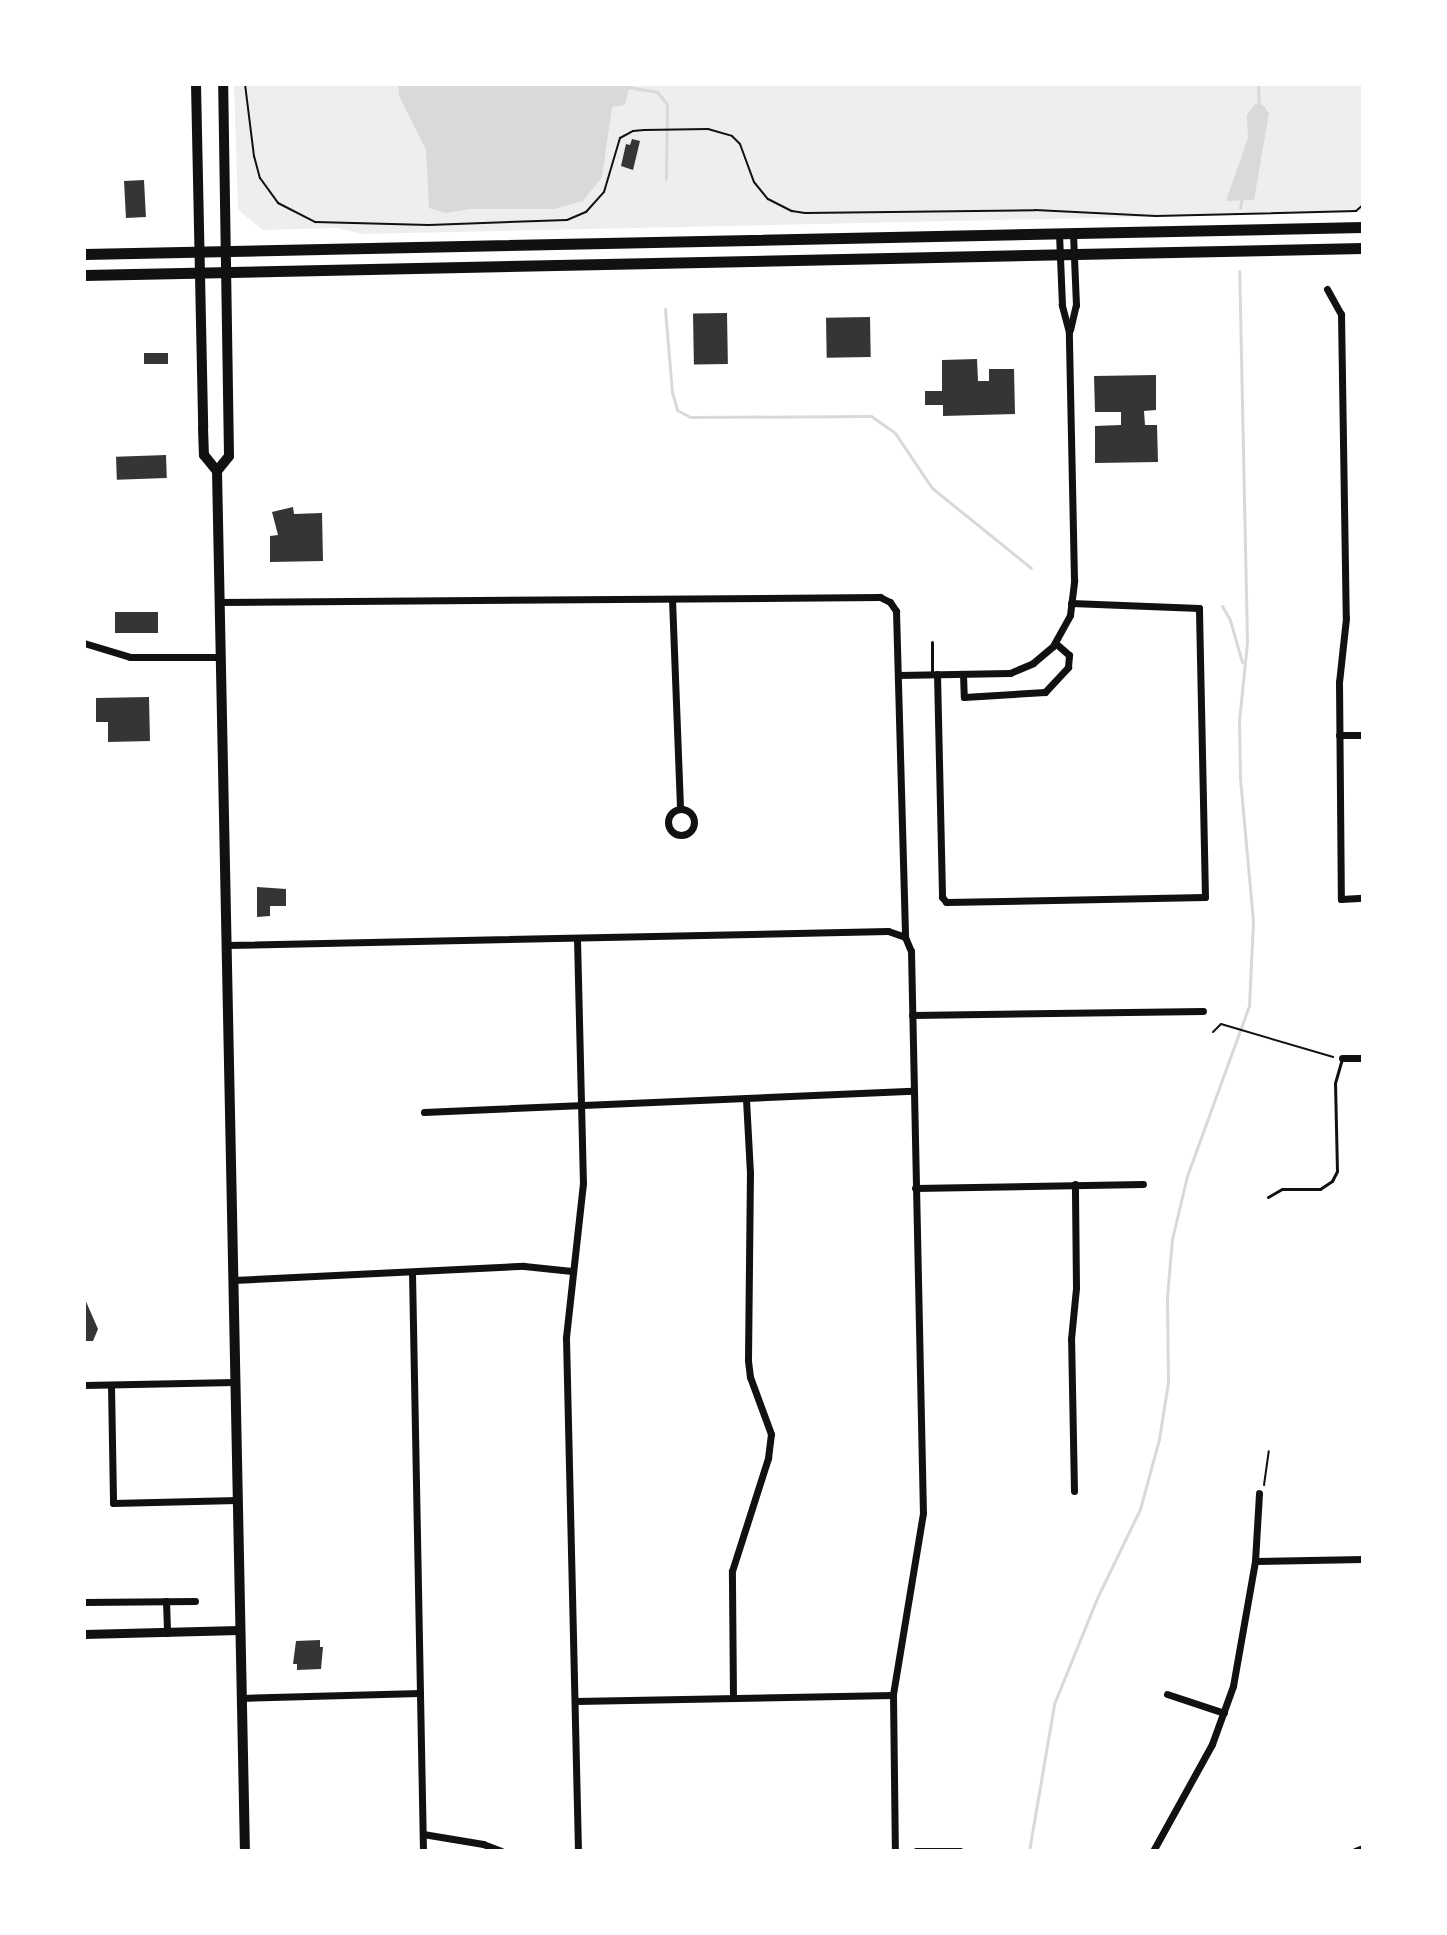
<!DOCTYPE html>
<style>
body{margin:0}
#map{position:relative;width:1447px;height:1935px;overflow:hidden;background:#fff;font-family:"Asap Condensed",sans-serif}
div>[style]{position:absolute}
[style*='--x']{left:calc(var(--x)*1px);top:calc(var(--y)*1px);width:calc(var(--w)*1px);rotate:calc(var(--a)*1deg)}
.green>*{inset:0;background:#eee}
.water>*{inset:0;background:#d9d9d9}
.stream>*{height:3px;margin:-1.5px;padding:0 1.5px;transform-origin:1.5px;border-radius:1.5px;background:#d9d9d9}
.building>*{inset:0;background:#353535;transform-origin:0 0}
.path>*{height:2px;margin:-1px;padding:0 1px;transform-origin:1px;border-radius:1px;background:#111}
.service>*{height:3px;margin:-1.5px;padding:0 1.5px;transform-origin:1.5px;border-radius:1.5px;background:#111}
.minor>*{height:7px;margin:-3.5px;padding:0 3.5px;transform-origin:3.5px;border-radius:3.5px;background:#111}
.minor>.ring{margin:-3.5px;padding:0;box-sizing:content-box;background:none;border:7px solid #111;border-radius:50%}
.tertiary>*{height:9px;margin:-4.5px;padding:0 4.5px;transform-origin:4.5px;border-radius:4.5px;background:#111}
.secondary>*{height:10px;margin:-5px;padding:0 5px;transform-origin:5px;border-radius:5px;background:#111}
.primary>*{height:11px;margin:-5.5px;padding:0 5.5px;transform-origin:5.5px;border-radius:5.5px;background:#111}
span{translate:-50% -50%;white-space:nowrap;text-align:center;line-height:1.15;-webkit-text-stroke:8px #fff;paint-order:stroke}
.frame{position:absolute;inset:0;border:86px solid #fff;pointer-events:none}
</style>
<div id="map">
<div class="green">
<div style="clip-path:polygon(234px 84px,1363px 84px,1363px 212px,362px 234px,337px 228px,263px 230px,238px 210px)"></div>
</div>
<div class="water">
<div style="clip-path:polygon(398px 84px,630px 84px,625px 105px,612px 107px,602px 177px,583px 201px,555px 209px,471px 209px,446px 213px,429px 208px,426px 150px,399px 96px)"></div>
<div style="clip-path:polygon(1255px 104px,1263px 105px,1269px 113px,1254px 200px,1226px 201px,1248px 138px,1247px 115px)"></div>
</div>
<div class="stream">
<div style="--x:1258;--y:84;--w:24;--a:88"></div>
<div style="--x:627;--y:87;--w:30;--a:9"></div>
<div style="--x:657;--y:92;--w:16;--a:50"></div>
<div style="--x:667;--y:104;--w:75;--a:90.8"></div>
<div style="--x:1240;--y:208;--w:11;--a:-80"></div>
<div style="--x:665;--y:309;--w:83;--a:85.2"></div>
<div style="--x:672;--y:392;--w:19;--a:74"></div>
<div style="--x:677;--y:410;--w:15;--a:28"></div>
<div style="--x:690;--y:417;--w:181;--a:-0.3"></div>
<div style="--x:871;--y:416;--w:29;--a:35"></div>
<div style="--x:895;--y:433;--w:66;--a:56.1"></div>
<div style="--x:932;--y:488;--w:127;--a:38.9"></div>
<div style="--x:1222;--y:606;--w:16;--a:60"></div>
<div style="--x:1230;--y:620;--w:44;--a:74.1"></div>
<div style="--x:1029;--y:1851;--w:149;--a:-80.3"></div>
<div style="--x:1054;--y:1704;--w:114;--a:-67.9"></div>
<div style="--x:1097;--y:1598;--w:99;--a:-64.2"></div>
<div style="--x:1140;--y:1509;--w:73;--a:-74.8"></div>
<div style="--x:1159;--y:1439;--w:58;--a:-81"></div>
<div style="--x:1168;--y:1382;--w:85;--a:-90.7"></div>
<div style="--x:1167;--y:1297;--w:58;--a:-85.1"></div>
<div style="--x:1172;--y:1239;--w:65;--a:-76.6"></div>
<div style="--x:1187;--y:1176;--w:181;--a:-70"></div>
<div style="--x:1249;--y:1006;--w:85;--a:-87.3"></div>
<div style="--x:1253;--y:921;--w:145;--a:-95.2"></div>
<div style="--x:1240;--y:777;--w:56;--a:-91"></div>
<div style="--x:1239;--y:721;--w:79;--a:-84.2"></div>
<div style="--x:1247;--y:642;--w:371;--a:-91.2"></div>
</div>
<div class="building">
<div style="clip-path:polygon(632px 139px,640px 141px,633px 170px,621px 166px,626px 144px,630px 145px)"></div>
<div style="left:144px;top:180px;width:37px;height:20px;rotate:87deg"></div>
<div style="left:727px;top:313px;width:51px;height:34px;rotate:89deg"></div>
<div style="left:870px;top:317px;width:40px;height:44px;rotate:89deg"></div>
<div style="left:144px;top:353px;width:24px;height:11px"></div>
<div style="clip-path:polygon(977px 359px,978px 381px,989px 381px,989px 369px,1014px 369px,1015px 414px,943px 416px,943px 405px,925px 405px,925px 391px,942px 391px,942px 360px)"></div>
<div style="clip-path:polygon(1156px 375px,1156px 410px,1144px 411px,1145px 425px,1157px 425px,1158px 462px,1095px 463px,1095px 426px,1121px 425px,1121px 412px,1095px 412px,1094px 376px)"></div>
<div style="left:166px;top:455px;width:23px;height:50px;rotate:88deg"></div>
<div style="clip-path:polygon(293px 507px,294px 514px,322px 513px,323px 561px,270px 562px,270px 536px,278px 535px,272px 512px)"></div>
<div style="left:158px;top:612px;width:21px;height:43px;rotate:90deg"></div>
<div style="clip-path:polygon(149px 697px,150px 741px,108px 742px,108px 722px,96px 722px,96px 698px)"></div>
<div style="clip-path:polygon(257px 887px,286px 889px,286px 906px,270px 906px,270px 916px,257px 917px)"></div>
<div style="clip-path:polygon(84px 1297px,98px 1329px,93px 1341px,84px 1341px)"></div>
<div style="clip-path:polygon(320px 1640px,320px 1647px,323px 1647px,321px 1669px,297px 1670px,297px 1664px,293px 1664px,296px 1641px)"></div>
</div>
<div class="path">
<div style="--x:245;--y:84;--w:73;--a:82.9"></div>
<div style="--x:254;--y:156;--w:23;--a:75"></div>
<div style="--x:260;--y:178;--w:31;--a:54"></div>
<div style="--x:278;--y:203;--w:42;--a:27.2"></div>
<div style="--x:315;--y:222;--w:114;--a:1.5"></div>
<div style="--x:429;--y:225;--w:138;--a:-2.1"></div>
<div style="--x:567;--y:220;--w:21;--a:-23"></div>
<div style="--x:586;--y:212;--w:27;--a:-48"></div>
<div style="--x:604;--y:192;--w:56;--a:-73.5"></div>
<div style="--x:620;--y:138;--w:15;--a:-28"></div>
<div style="--x:633;--y:131;--w:11;--a:-5"></div>
<div style="--x:644;--y:130;--w:64;--a:-0.9"></div>
<div style="--x:708;--y:129;--w:25;--a:16"></div>
<div style="--x:732;--y:136;--w:11;--a:45"></div>
<div style="--x:740;--y:144;--w:40;--a:69.8"></div>
<div style="--x:754;--y:182;--w:22;--a:51"></div>
<div style="--x:768;--y:199;--w:27;--a:27"></div>
<div style="--x:792;--y:211;--w:13;--a:9"></div>
<div style="--x:805;--y:213;--w:230;--a:-0.7"></div>
<div style="--x:1035;--y:210;--w:121;--a:2.8"></div>
<div style="--x:1156;--y:216;--w:200;--a:-1.4"></div>
<div style="--x:1356;--y:211;--w:9;--a:-41"></div>
<div style="--x:1213;--y:1032;--w:11;--a:-45"></div>
<div style="--x:1221;--y:1024;--w:117;--a:16.4"></div>
<div style="--x:1264;--y:1485;--w:34;--a:-82"></div>
</div>
<div class="service">
<div style="--x:932;--y:642;--w:31;--a:90"></div>
<div style="--x:1268;--y:1197;--w:16;--a:-30"></div>
<div style="--x:1282;--y:1189;--w:38;--a:0"></div>
<div style="--x:1320;--y:1189;--w:14;--a:-34"></div>
<div style="--x:1332;--y:1181;--w:11;--a:-63"></div>
<div style="--x:1337;--y:1171;--w:88;--a:-91.3"></div>
<div style="--x:1335;--y:1083;--w:26;--a:-74"></div>
</div>
<div class="minor">
<div style="--x:1327;--y:289;--w:29;--a:61"></div>
<div style="--x:1341;--y:314;--w:304;--a:89.1"></div>
<div style="--x:1346;--y:618;--w:64;--a:96.2"></div>
<div style="--x:1339;--y:682;--w:217;--a:89.5"></div>
<div style="--x:1341;--y:899;--w:22;--a:-3"></div>
<div style="--x:1070;--y:330;--w:26;--a:-77"></div>
<div style="--x:1076;--y:305;--w:72;--a:-92.4"></div>
<div style="--x:672;--y:599;--w:210;--a:87.8"></div>
<div style="--x:219;--y:602;--w:661;--a:-0.43"></div>
<div style="--x:880;--y:597;--w:11;--a:27"></div>
<div style="--x:890;--y:602;--w:11;--a:56"></div>
<div style="--x:896;--y:611;--w:326;--a:88.4"></div>
<div style="--x:905;--y:937;--w:15;--a:67"></div>
<div style="--x:911;--y:951;--w:562;--a:88.78"></div>
<div style="--x:923;--y:1513;--w:184;--a:99.4"></div>
<div style="--x:893;--y:1695;--w:156;--a:89.3"></div>
<div style="--x:84;--y:643;--w:48;--a:16.9"></div>
<div style="--x:130;--y:657;--w:90;--a:0"></div>
<div style="--x:937;--y:674;--w:223;--a:88.7"></div>
<div style="--x:942;--y:897;--w:6;--a:51"></div>
<div style="--x:946;--y:902;--w:259;--a:-1.1"></div>
<div style="--x:1205;--y:897;--w:289;--a:-91.2"></div>
<div style="--x:1199;--y:608;--w:128;--a:-177.8"></div>
<div style="--x:963;--y:674;--w:23;--a:88"></div>
<div style="--x:964;--y:697;--w:81;--a:-3.5"></div>
<div style="--x:1045;--y:692;--w:34;--a:-47"></div>
<div style="--x:1068;--y:667;--w:12;--a:-85"></div>
<div style="--x:1069;--y:655;--w:18;--a:-139"></div>
<div style="--x:898;--y:675;--w:112;--a:-1"></div>
<div style="--x:1010;--y:673;--w:25;--a:-23"></div>
<div style="--x:1033;--y:663;--w:26;--a:-40"></div>
<div style="--x:1053;--y:646;--w:35;--a:-61"></div>
<div style="--x:1070;--y:615;--w:35;--a:-83"></div>
<div style="--x:1074;--y:580;--w:248;--a:-91.2"></div>
<div style="--x:1069;--y:332;--w:28;--a:-105"></div>
<div style="--x:1062;--y:305;--w:72;--a:-92.4"></div>
<div style="--x:1339;--y:735;--w:24;--a:0"></div>
<div class="ring" style="left:668px;top:809px;width:19px;height:19px"></div>
<div style="--x:577;--y:939;--w:244;--a:88.6"></div>
<div style="--x:583;--y:1183;--w:156;--a:96.3"></div>
<div style="--x:566;--y:1338;--w:513;--a:88.66"></div>
<div style="--x:226;--y:945;--w:662;--a:-1.21"></div>
<div style="--x:888;--y:931;--w:18;--a:19"></div>
<div style="--x:912;--y:1015;--w:291;--a:-0.8"></div>
<div style="--x:1342;--y:1058;--w:21;--a:0"></div>
<div style="--x:424;--y:1112;--w:489;--a:-2.5"></div>
<div style="--x:915;--y:1188;--w:228;--a:-1"></div>
<div style="--x:412;--y:1273;--w:578;--a:88.91"></div>
<div style="--x:233;--y:1280;--w:291;--a:-2.8"></div>
<div style="--x:524;--y:1266;--w:48;--a:5.9"></div>
<div style="--x:84;--y:1385;--w:151;--a:-1.1"></div>
<div style="--x:111;--y:1385;--w:118;--a:89"></div>
<div style="--x:113;--y:1503;--w:124;--a:-1.4"></div>
<div style="--x:1074;--y:1491;--w:152;--a:-91.1"></div>
<div style="--x:1071;--y:1339;--w:51;--a:-84.4"></div>
<div style="--x:1076;--y:1288;--w:104;--a:-90.6"></div>
<div style="--x:1255;--y:1561;--w:108;--a:-1.1"></div>
<div style="--x:166;--y:1601;--w:32;--a:88"></div>
<div style="--x:84;--y:1602;--w:111;--a:-0.5"></div>
<div style="--x:1167;--y:1694;--w:60;--a:18.4"></div>
<div style="--x:240;--y:1698;--w:180;--a:-1.6"></div>
<div style="--x:733;--y:1698;--w:127;--a:-90.5"></div>
<div style="--x:732;--y:1571;--w:119;--a:-72.3"></div>
<div style="--x:768;--y:1458;--w:24;--a:-83"></div>
<div style="--x:771;--y:1434;--w:61;--a:-110.2"></div>
<div style="--x:750;--y:1377;--w:17;--a:-97"></div>
<div style="--x:748;--y:1360;--w:187;--a:-89.4"></div>
<div style="--x:750;--y:1173;--w:75;--a:-93.1"></div>
<div style="--x:576;--y:1701;--w:317;--a:-1.1"></div>
<div style="--x:423;--y:1834;--w:61;--a:9.5"></div>
<div style="--x:483;--y:1844;--w:19;--a:21"></div>
<div style="--x:916;--y:1851;--w:44;--a:0"></div>
<div style="--x:1153;--y:1851;--w:122;--a:-61.1"></div>
<div style="--x:1212;--y:1744;--w:62;--a:-70.1"></div>
<div style="--x:1233;--y:1686;--w:127;--a:-80"></div>
<div style="--x:1255;--y:1561;--w:68;--a:-86.6"></div>
<div style="--x:1355;--y:1851;--w:9;--a:-21"></div>
</div>
<div class="tertiary">
<div style="--x:84;--y:1634;--w:155;--a:-1.5"></div>
</div>
<div class="secondary">
<div style="--x:196;--y:84;--w:344;--a:88.8"></div>
<div style="--x:203;--y:428;--w:27;--a:88"></div>
<div style="--x:204;--y:455;--w:21;--a:51"></div>
<div style="--x:217;--y:471;--w:1380;--a:88.84"></div>
<div style="--x:217;--y:471;--w:19;--a:-51"></div>
<div style="--x:229;--y:456;--w:372;--a:-90.9"></div>
</div>
<div class="primary">
<div style="--x:84;--y:254;--w:1279;--a:-1.21"></div>
<div style="--x:84;--y:275;--w:1279;--a:-1.21"></div>
</div>
<div class="frame"></div>
</div>
